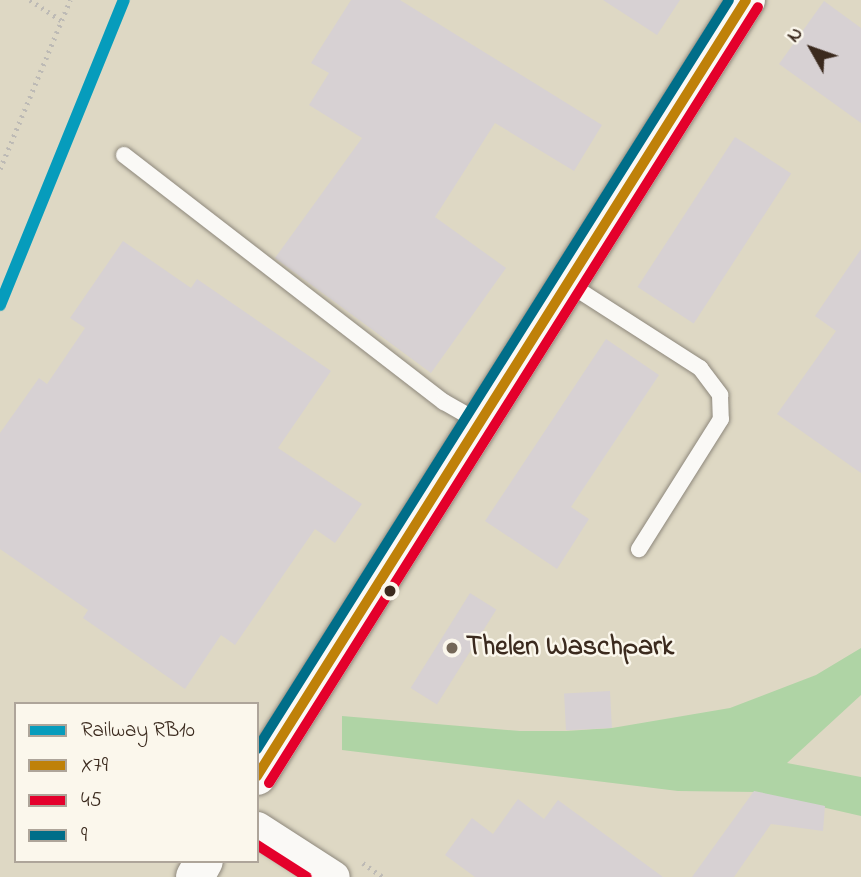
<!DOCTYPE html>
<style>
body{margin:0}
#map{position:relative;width:861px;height:877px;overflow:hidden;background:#ded8c4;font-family:"Indie Flower",sans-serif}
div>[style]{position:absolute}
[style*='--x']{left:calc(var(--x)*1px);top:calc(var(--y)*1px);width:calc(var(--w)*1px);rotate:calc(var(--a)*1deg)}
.green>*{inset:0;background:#afd4a5}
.building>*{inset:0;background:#d7d1d3;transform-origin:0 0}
.path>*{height:4.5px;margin-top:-2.25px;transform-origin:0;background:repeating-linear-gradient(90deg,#bdbab5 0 2px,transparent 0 7px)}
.roads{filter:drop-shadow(0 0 2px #8d877b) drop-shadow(0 0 2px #8d877b)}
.service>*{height:16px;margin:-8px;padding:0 8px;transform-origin:8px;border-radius:8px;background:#faf9f6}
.minor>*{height:33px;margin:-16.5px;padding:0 16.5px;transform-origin:16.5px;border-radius:16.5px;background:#faf9f6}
.tertiary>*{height:38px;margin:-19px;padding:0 19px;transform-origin:19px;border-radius:19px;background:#faf9f6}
.bus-1>*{height:10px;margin:-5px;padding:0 5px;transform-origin:5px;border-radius:5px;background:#bf8109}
.bus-2>*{height:10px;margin:-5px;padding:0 5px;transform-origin:5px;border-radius:5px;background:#e4002b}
.bus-3>*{height:10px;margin:-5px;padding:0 5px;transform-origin:5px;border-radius:5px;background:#006e89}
.rail-1>*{height:12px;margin:-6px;padding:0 6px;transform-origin:6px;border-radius:6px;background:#069cbc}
.dots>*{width:19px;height:19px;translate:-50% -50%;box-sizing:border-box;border:4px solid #fbf7ec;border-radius:50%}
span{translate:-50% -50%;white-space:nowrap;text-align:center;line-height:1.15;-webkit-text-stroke:5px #fbf7ec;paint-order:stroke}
.poi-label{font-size:28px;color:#3b2a1e;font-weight:700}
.left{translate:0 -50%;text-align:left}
.legend{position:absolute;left:14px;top:702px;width:245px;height:161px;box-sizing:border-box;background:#fbf7ec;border:2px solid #aea59a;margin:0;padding:9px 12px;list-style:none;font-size:21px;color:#3b2a1e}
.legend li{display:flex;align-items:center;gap:14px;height:35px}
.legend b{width:35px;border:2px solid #aea59a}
.north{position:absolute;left:777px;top:14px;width:70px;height:70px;-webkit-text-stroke:5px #fbf7ec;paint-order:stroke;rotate:310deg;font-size:19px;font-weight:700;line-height:28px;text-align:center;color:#3b2a1e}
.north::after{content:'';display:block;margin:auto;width:24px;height:32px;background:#3b2a1e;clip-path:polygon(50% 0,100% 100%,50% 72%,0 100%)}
</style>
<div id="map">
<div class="green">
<div style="clip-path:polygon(861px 648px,861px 695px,787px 763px,861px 777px,861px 816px,756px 792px,678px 791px,342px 750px,342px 716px,520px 731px,566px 731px,612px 728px,730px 708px,816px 675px)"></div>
</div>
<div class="building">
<div style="clip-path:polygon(351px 0,400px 0,602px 125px,574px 171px,495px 123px,435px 217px,506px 268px,431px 373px,275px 258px,362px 138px,309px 105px,329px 73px,311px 63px)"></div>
<div style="clip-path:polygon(603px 0,680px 0,657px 35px)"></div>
<div style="clip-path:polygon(824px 1px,861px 28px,861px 123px,779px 64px)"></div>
<div style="left:735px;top:137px;width:67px;height:179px;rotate:33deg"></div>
<div style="clip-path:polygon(123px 241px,191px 288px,197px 279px,331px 371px,278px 448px,362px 504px,335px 543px,315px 529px,235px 645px,221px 635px,185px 689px,83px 618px,88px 610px,0 549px,0 433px,39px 378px,47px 384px,85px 328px,70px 318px)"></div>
<div style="clip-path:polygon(861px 249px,861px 473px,777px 414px,836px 331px,815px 316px)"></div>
<div style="clip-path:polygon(606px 339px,659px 375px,571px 507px,589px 519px,557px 569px,485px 521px)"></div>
<div style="left:470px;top:593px;width:31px;height:112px;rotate:32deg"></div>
<div style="left:610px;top:691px;width:37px;height:46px;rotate:87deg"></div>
<div style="clip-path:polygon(754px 791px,825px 806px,823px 831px,771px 824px,734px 877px,692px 877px)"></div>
<div style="clip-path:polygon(518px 799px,544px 819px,558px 800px,663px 877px,475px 877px,445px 855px,472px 818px,493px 834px)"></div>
</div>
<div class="path">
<div style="--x:30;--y:0;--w:38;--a:33"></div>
<div style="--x:0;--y:169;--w:183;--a:-67.5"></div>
<div style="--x:363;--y:863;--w:24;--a:35"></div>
</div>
<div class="roads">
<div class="service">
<div style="--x:124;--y:155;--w:404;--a:37.7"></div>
<div style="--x:444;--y:402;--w:43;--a:29.6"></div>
<div style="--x:569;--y:284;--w:156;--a:32.7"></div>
<div style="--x:700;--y:368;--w:34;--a:53"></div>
<div style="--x:720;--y:395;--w:24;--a:88"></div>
<div style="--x:721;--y:419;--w:154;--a:122.2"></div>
</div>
<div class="minor">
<div style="--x:257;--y:828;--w:90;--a:32.8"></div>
</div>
<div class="tertiary">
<div style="--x:257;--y:776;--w:917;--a:-57.78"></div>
<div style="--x:195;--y:877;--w:18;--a:-61"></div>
</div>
</div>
<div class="bus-1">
<div style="--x:257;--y:776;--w:917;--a:-57.78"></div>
</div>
<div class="bus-2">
<div style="--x:269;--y:783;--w:917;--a:-57.78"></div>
<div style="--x:257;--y:845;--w:59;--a:32.6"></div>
</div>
<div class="bus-3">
<div style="--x:257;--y:749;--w:885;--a:-57.78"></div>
</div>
<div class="rail-1">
<div style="--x:0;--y:305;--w:329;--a:-67.9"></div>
</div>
<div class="dots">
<div style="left:390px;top:591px;background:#3b2a1e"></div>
<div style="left:452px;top:648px;background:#746758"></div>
</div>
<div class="poi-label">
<span class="left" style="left:466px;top:648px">Thelen Waschpark</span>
</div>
<ul class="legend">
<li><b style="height:9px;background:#069cbc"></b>Railway RB10</li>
<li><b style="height:9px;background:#bf8109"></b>X79</li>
<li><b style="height:9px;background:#e4002b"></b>45</li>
<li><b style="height:9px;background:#006e89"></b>9</li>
</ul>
<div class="north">N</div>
</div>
